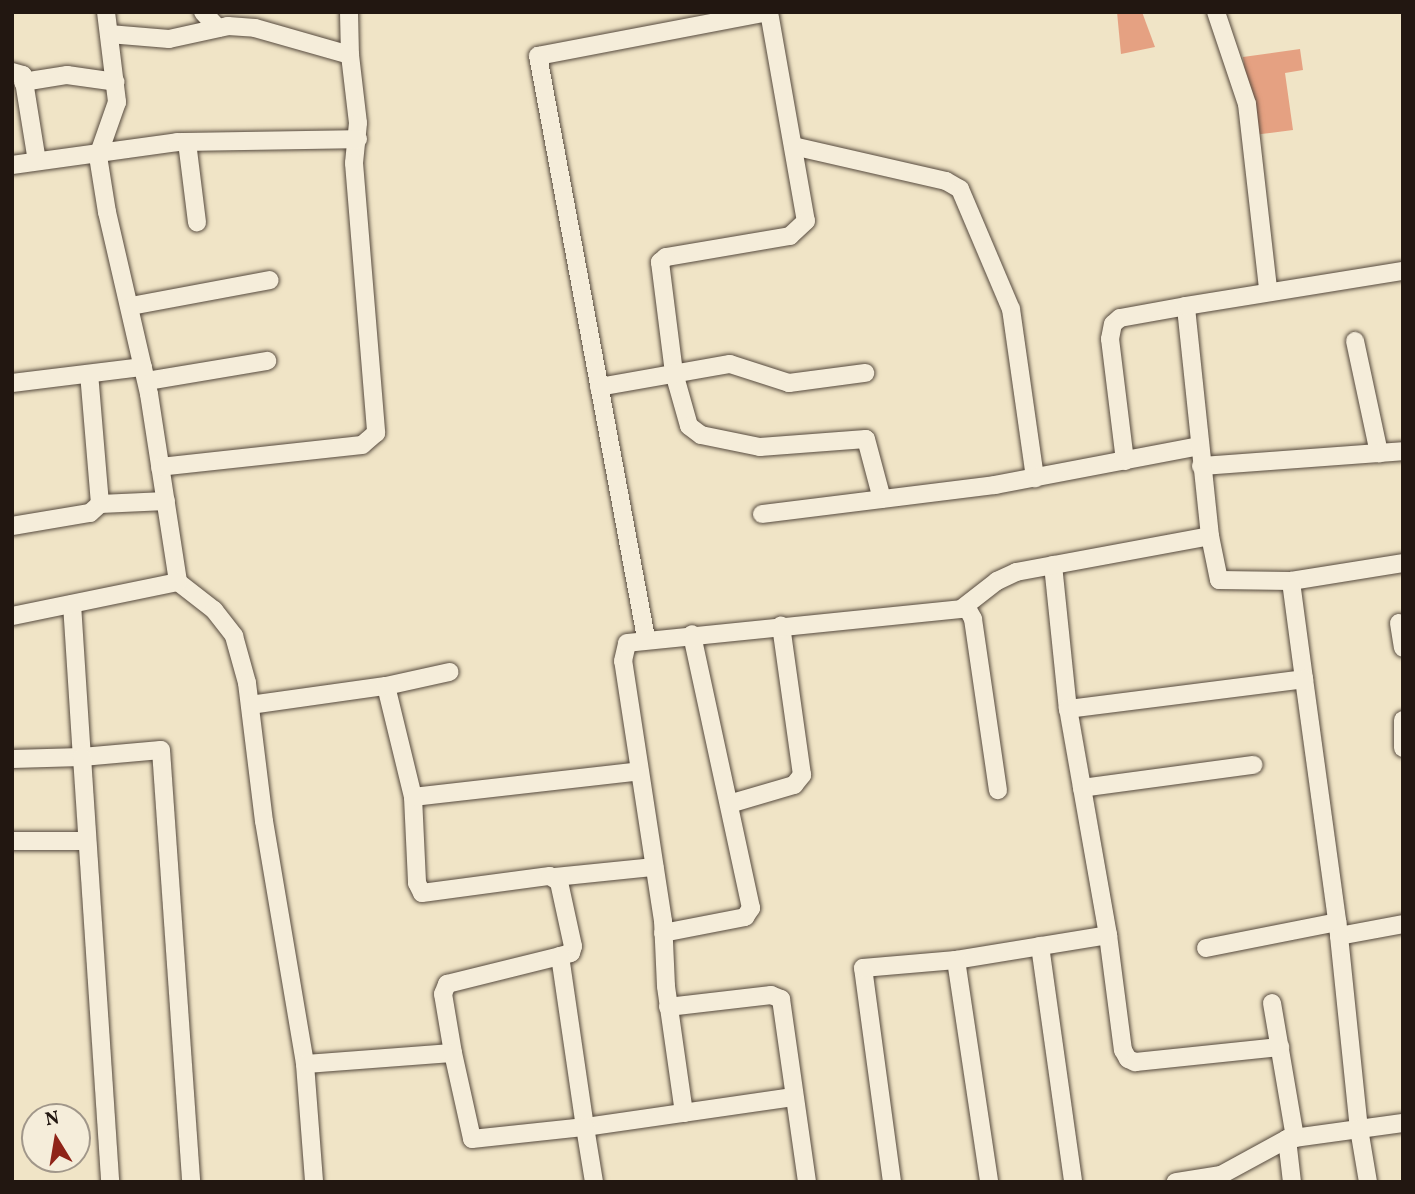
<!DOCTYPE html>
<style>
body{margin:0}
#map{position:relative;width:1415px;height:1194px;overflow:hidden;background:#f0e4c6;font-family:Vollkorn,serif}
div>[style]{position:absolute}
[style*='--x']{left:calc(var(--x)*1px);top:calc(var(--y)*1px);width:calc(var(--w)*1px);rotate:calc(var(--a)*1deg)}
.building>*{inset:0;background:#e5a182}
.roads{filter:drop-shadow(0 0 2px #564a3e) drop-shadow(0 0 2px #564a3e)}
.street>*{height:18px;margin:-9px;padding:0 9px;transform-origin:9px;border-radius:9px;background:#f5edda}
span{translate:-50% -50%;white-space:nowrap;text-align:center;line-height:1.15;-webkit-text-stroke:5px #f5edda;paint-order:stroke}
.frame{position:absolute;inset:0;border:14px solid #221711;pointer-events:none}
.north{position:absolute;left:21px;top:1103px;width:70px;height:70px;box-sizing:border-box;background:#f5edda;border:2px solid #a1978a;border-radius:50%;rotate:349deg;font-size:19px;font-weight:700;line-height:28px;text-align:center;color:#221711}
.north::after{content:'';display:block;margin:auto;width:24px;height:32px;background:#8f2418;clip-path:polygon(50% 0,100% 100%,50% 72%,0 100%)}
</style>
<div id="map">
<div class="building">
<div style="clip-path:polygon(1117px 12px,1142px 12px,1155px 47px,1121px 54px)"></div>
<div style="clip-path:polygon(1300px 49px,1303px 70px,1285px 73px,1293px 130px,1253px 135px,1243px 57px)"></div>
</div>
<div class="roads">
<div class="street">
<div style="--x:106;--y:12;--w:91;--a:83"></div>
<div style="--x:117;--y:102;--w:57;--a:109.4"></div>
<div style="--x:98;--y:156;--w:57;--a:80.9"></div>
<div style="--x:107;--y:212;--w:187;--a:77"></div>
<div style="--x:149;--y:394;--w:190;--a:81.2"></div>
<div style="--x:178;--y:582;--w:46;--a:37.9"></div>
<div style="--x:214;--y:610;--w:33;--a:52"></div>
<div style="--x:234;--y:636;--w:49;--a:74.5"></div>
<div style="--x:247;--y:683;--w:139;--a:83"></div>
<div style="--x:264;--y:821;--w:246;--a:80.4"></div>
<div style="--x:305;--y:1064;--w:118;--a:85.6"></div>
<div style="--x:203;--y:12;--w:22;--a:47"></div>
<div style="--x:349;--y:12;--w:43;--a:88.7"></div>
<div style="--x:769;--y:12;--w:212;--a:80"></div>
<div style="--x:806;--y:221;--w:22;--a:137"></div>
<div style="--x:790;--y:236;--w:126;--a:170.4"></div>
<div style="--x:666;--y:257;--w:8;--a:140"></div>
<div style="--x:660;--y:262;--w:112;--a:82.8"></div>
<div style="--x:674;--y:373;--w:55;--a:74.2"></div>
<div style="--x:689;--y:426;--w:15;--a:37"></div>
<div style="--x:701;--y:435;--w:60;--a:11.5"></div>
<div style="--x:760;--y:447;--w:106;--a:-4.3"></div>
<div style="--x:866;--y:439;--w:62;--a:75.1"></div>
<div style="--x:1216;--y:12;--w:97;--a:71.4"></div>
<div style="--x:1247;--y:104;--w:186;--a:83.5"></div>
<div style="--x:109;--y:34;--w:60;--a:4.8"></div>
<div style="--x:169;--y:39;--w:60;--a:-12.4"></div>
<div style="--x:228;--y:26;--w:27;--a:4"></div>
<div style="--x:255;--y:28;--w:99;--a:15.9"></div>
<div style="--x:350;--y:55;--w:68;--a:83.3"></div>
<div style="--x:358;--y:123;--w:40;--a:95.7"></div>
<div style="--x:354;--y:163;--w:271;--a:85.3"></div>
<div style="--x:376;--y:433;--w:18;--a:139"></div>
<div style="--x:362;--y:445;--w:203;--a:173.8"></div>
<div style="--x:12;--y:72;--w:11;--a:15"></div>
<div style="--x:23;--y:75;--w:87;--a:80.8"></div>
<div style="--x:23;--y:82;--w:45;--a:-9"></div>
<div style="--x:67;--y:75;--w:49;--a:8.1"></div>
<div style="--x:187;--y:142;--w:81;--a:82.9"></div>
<div style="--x:793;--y:146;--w:157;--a:12.9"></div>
<div style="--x:946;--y:181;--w:16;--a:30"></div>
<div style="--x:960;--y:189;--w:130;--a:67"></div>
<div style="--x:1011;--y:309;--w:171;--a:81.9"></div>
<div style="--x:12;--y:165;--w:167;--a:-7.9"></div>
<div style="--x:177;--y:142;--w:181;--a:-0.9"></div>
<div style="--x:131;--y:306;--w:141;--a:-10.6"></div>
<div style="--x:1355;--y:341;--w:115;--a:77.9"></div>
<div style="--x:147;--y:381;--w:122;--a:-9.5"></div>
<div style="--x:12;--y:383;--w:132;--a:-7"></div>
<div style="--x:599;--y:387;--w:133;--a:-10"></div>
<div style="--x:730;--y:364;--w:62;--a:17.9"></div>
<div style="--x:789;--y:383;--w:77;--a:-7.5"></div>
<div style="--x:1125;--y:461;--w:123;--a:-97"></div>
<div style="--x:1110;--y:339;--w:15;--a:-79"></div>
<div style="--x:1113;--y:324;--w:9;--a:-41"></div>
<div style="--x:1120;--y:318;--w:67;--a:-10.3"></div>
<div style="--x:1201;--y:466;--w:203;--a:-4.2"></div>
<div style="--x:100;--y:504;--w:66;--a:-2.6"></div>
<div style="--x:762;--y:514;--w:235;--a:-7.1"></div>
<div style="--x:995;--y:485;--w:208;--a:-10.8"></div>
<div style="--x:12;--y:526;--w:79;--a:-9.5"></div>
<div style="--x:90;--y:513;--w:13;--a:-42"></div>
<div style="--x:100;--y:504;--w:130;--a:-94.8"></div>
<div style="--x:1053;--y:565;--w:145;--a:84.1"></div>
<div style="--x:1291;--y:581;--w:113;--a:-9.1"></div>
<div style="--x:72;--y:604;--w:153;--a:86.3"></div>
<div style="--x:82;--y:757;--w:79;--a:-5.1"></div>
<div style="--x:161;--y:750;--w:433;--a:86"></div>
<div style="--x:967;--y:608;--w:13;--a:61"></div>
<div style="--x:973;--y:619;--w:173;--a:81.7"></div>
<div style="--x:12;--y:616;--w:169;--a:-11.6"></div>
<div style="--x:1399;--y:623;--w:25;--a:81"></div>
<div style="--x:646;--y:638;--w:592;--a:-100.51"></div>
<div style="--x:538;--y:56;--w:235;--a:-10.8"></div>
<div style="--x:1304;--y:679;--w:99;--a:-97.6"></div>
<div style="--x:1291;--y:581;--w:72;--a:-179.2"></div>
<div style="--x:1219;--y:580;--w:45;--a:-101.6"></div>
<div style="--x:1210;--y:536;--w:231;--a:-96"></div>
<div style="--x:1186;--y:306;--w:220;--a:-9.2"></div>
<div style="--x:386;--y:686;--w:114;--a:76.3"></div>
<div style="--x:413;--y:797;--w:86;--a:87.3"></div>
<div style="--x:417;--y:883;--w:11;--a:63"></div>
<div style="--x:422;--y:893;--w:129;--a:-7.6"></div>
<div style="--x:550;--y:876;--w:11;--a:34"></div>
<div style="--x:559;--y:882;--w:66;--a:77.7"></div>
<div style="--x:573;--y:946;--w:7;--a:106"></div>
<div style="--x:571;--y:953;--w:11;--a:165"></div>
<div style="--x:560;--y:956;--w:173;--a:81.7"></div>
<div style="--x:585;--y:1127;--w:210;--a:-8.2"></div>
<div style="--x:250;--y:705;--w:137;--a:-8"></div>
<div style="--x:386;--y:686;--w:65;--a:-12.5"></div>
<div style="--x:1403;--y:720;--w:28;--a:90"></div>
<div style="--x:12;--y:759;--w:70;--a:-1.6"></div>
<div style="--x:82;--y:757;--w:426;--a:86.2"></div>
<div style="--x:1082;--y:788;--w:173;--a:-7.7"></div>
<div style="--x:413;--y:797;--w:228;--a:-6.5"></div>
<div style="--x:729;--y:804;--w:68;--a:-16.3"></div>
<div style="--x:794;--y:785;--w:13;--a:-51"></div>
<div style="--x:802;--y:775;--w:151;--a:-98"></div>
<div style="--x:12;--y:841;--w:74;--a:0"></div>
<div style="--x:555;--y:877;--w:100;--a:-5.8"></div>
<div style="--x:663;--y:933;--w:84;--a:-11"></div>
<div style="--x:745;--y:917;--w:11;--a:-56"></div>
<div style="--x:751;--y:908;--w:280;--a:-102.2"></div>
<div style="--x:1108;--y:935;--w:116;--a:82.6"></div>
<div style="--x:1123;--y:1050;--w:10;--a:61"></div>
<div style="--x:1128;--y:1059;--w:8;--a:23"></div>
<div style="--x:1135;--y:1062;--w:146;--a:-5.9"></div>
<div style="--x:1339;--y:936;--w:65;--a:-10.6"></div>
<div style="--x:1040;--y:946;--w:238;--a:82"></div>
<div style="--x:1206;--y:948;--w:134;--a:-11.2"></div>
<div style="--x:956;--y:960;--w:154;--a:-9.3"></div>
<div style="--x:1108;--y:935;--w:230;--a:-100"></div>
<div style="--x:1068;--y:709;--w:238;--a:-7.2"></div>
<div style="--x:1304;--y:679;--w:259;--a:82.2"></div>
<div style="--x:1339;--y:936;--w:194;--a:84.1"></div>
<div style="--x:1359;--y:1129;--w:73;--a:172.1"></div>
<div style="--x:1287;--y:1139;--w:75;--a:151.4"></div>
<div style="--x:1221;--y:1175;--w:46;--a:171.2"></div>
<div style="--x:1272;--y:1003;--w:137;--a:80.3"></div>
<div style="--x:668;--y:1007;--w:104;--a:-6.6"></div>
<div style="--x:771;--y:995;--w:11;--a:22"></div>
<div style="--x:781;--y:999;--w:185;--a:81.9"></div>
<div style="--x:453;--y:1053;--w:60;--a:-99.6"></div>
<div style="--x:443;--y:994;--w:11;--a:-68"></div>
<div style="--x:447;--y:984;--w:116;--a:-13.9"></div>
<div style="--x:305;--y:1064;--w:148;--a:-4.3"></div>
<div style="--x:453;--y:1053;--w:88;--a:77.5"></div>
<div style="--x:472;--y:1139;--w:114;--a:-6.1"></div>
<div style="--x:585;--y:1127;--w:56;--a:80.7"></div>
<div style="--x:684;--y:1113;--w:128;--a:-98.1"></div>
<div style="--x:666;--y:986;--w:65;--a:-92.6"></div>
<div style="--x:663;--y:921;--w:263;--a:-98.7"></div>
<div style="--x:623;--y:661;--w:18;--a:-77"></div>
<div style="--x:627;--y:643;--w:336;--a:-5.8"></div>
<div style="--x:961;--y:609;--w:46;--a:-37.9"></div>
<div style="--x:997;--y:581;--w:21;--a:-25"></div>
<div style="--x:1016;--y:572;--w:197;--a:-10.5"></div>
<div style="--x:1287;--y:1139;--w:43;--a:83.4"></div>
<div style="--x:892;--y:1182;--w:216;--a:-97.7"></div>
<div style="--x:863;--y:968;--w:93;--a:-4.9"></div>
<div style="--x:956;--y:960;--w:224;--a:81.5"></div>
<div style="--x:1368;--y:1182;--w:54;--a:-99.6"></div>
<div style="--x:1359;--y:1129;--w:44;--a:-7.8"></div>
</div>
</div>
<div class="frame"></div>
<div class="north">N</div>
</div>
